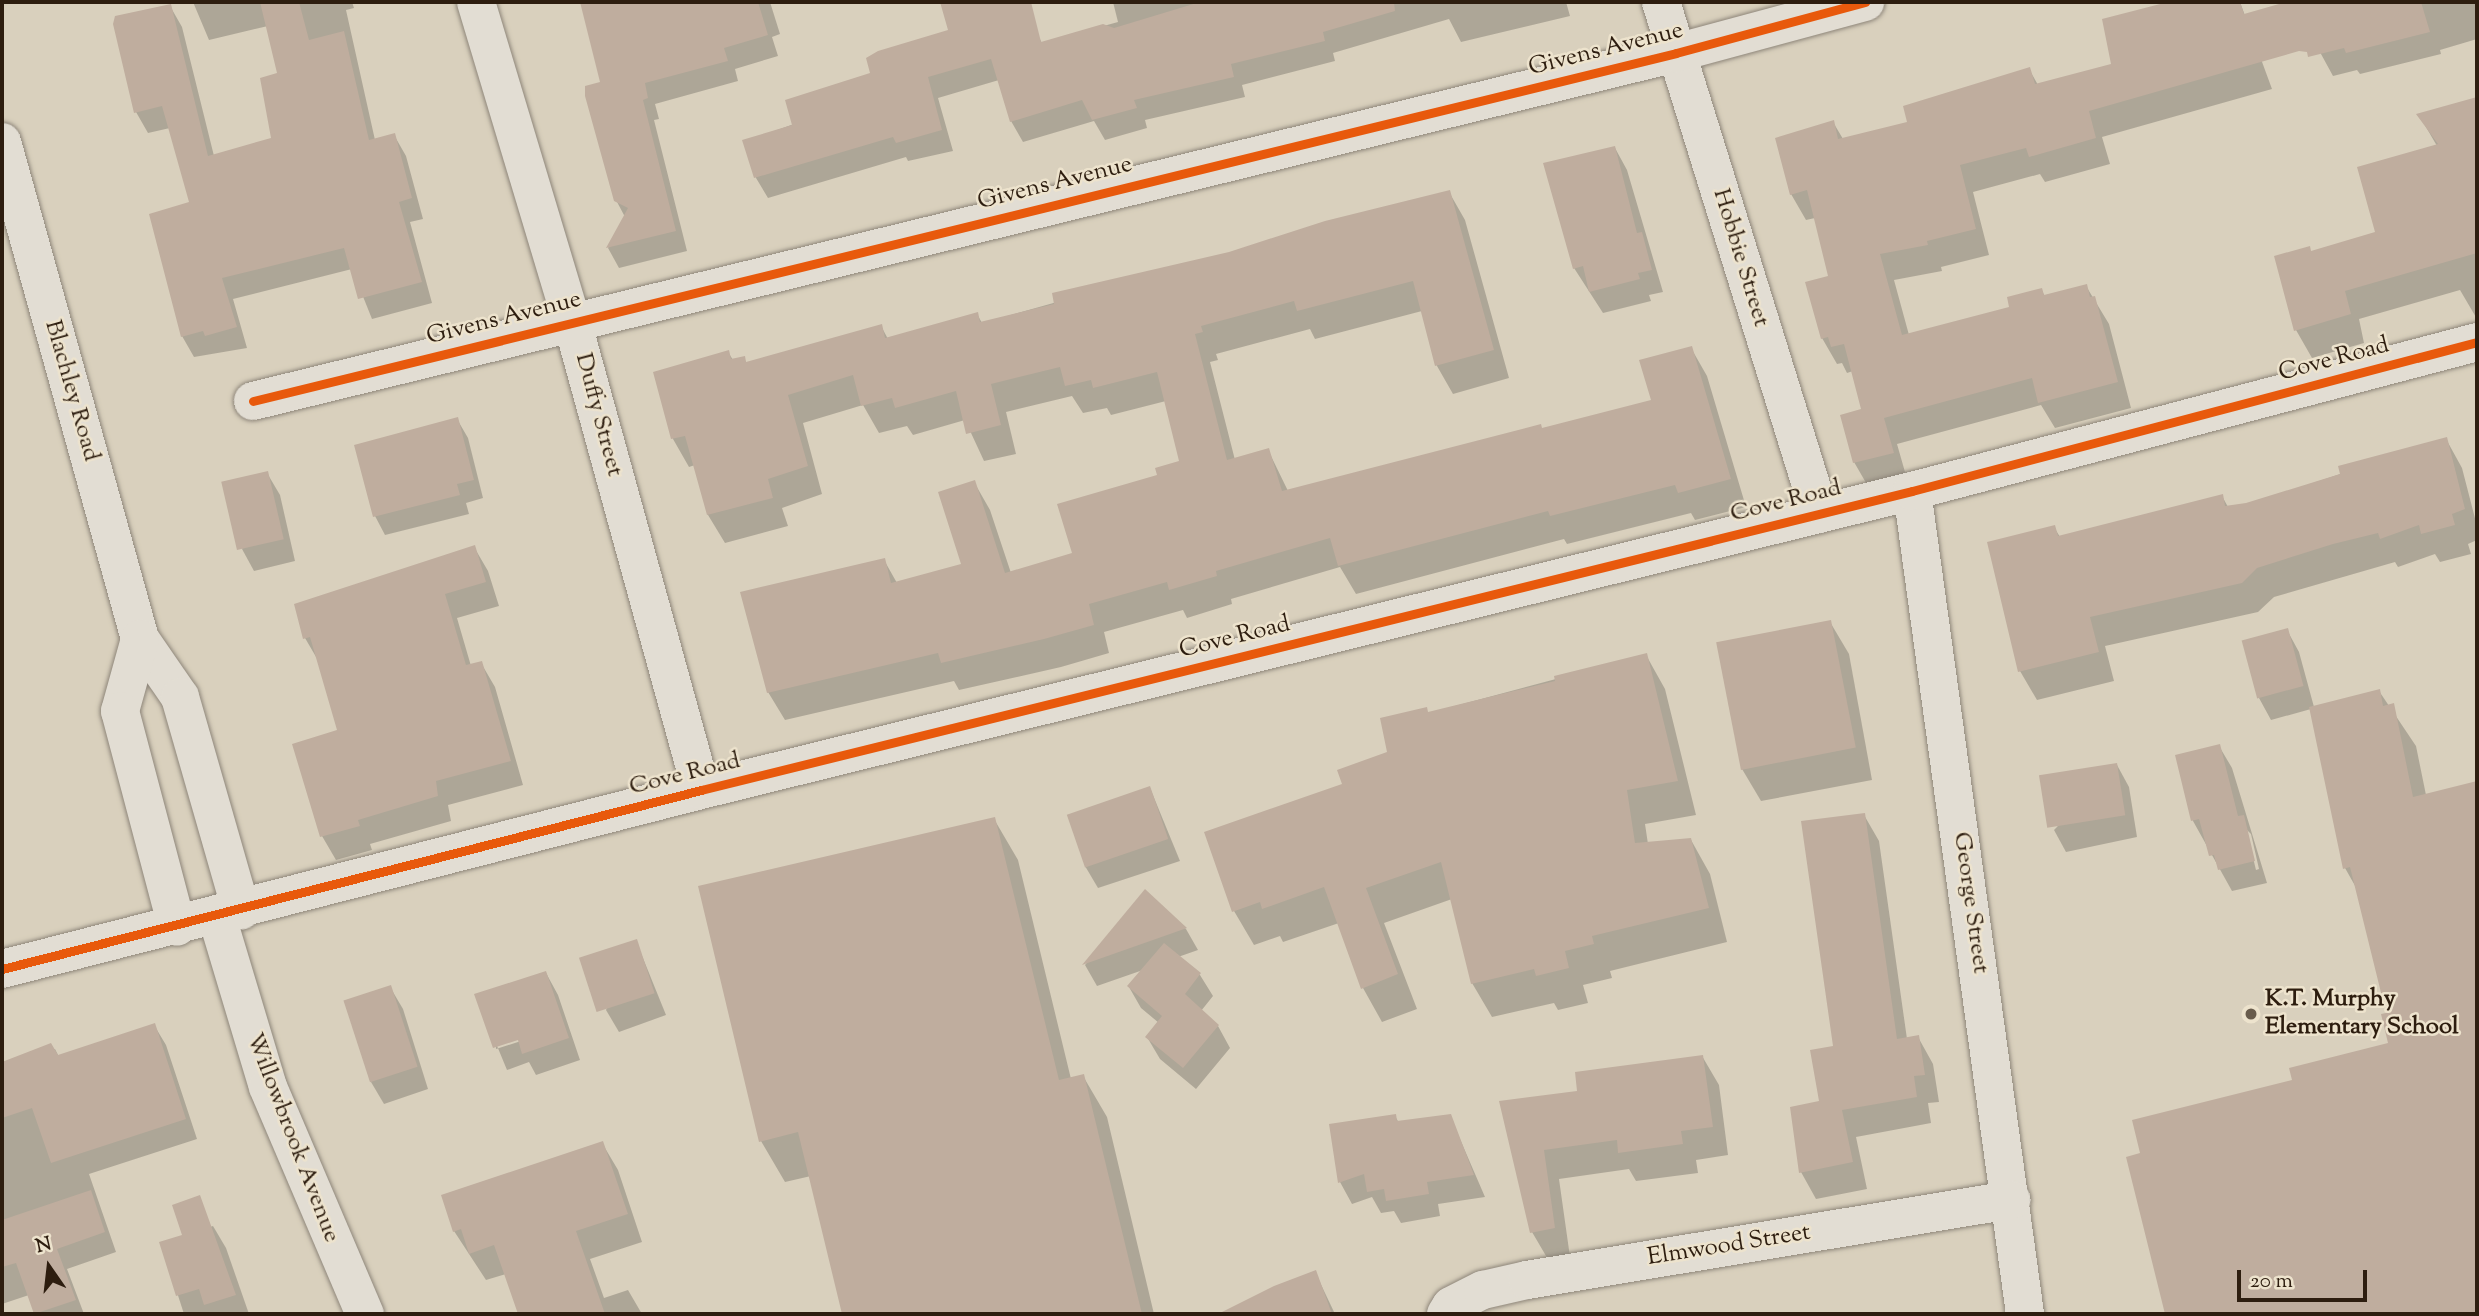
<!DOCTYPE html>
<style>
body{margin:0}
#map{position:relative;width:2479px;height:1316px;overflow:hidden;background:#d9d0bd;font-family:"Sorts Mill Goudy",serif}
div>[style]{position:absolute}
[style*='--x']{left:calc(var(--x)*1px);top:calc(var(--y)*1px);width:calc(var(--w)*1px);rotate:calc(var(--a)*1deg)}
.shadow>*{inset:0;background:#0003}
.building>*{inset:0;background:#bfad9e;transform-origin:0 0}
.roads{filter:drop-shadow(0 0 2px #8e867a) drop-shadow(0 0 2px #8e867a)}
.minor>*{height:38px;margin:-19px;padding:0 19px;transform-origin:19px;border-radius:19px;background:#e2ddd3}
.secondary>*{height:38px;margin:-19px;padding:0 19px;transform-origin:19px;border-radius:19px;background:#e2ddd3}
.cycleway>*{height:9px;margin:-4.5px;padding:0 4.5px;transform-origin:4.5px;border-radius:4.5px;background:#e8590c}
.dots>*{width:19px;height:19px;translate:-50% -50%;box-sizing:border-box;border:4px solid #ede3cd;border-radius:50%}
span{translate:-50% -50%;white-space:nowrap;text-align:center;line-height:1.15;-webkit-text-stroke:5px #ede3cd;paint-order:stroke}
.street-label{font-size:24px;color:#2d1d0f}
.poi-label{font-size:24px;color:#2d1d0f;font-weight:700}
.left{translate:0 -50%;text-align:left}
.frame{position:absolute;inset:0;border:4px solid #2d1d0f;pointer-events:none}
.north{position:absolute;left:14px;top:1232px;width:70px;height:70px;-webkit-text-stroke:5px #ede3cd;paint-order:stroke;rotate:346deg;font-size:19px;font-weight:700;line-height:28px;text-align:center;color:#2d1d0f}
.north::after{content:'';display:block;margin:auto;width:24px;height:32px;background:#2d1d0f;clip-path:polygon(50% 0,100% 100%,50% 72%,0 100%)}
.scale{position:absolute;left:2237px;top:1270px;width:130px;height:32px;box-sizing:border-box;border:4px solid #2d1d0f;border-top:0;padding-left:9px;font-size:21px;line-height:24px;white-space:nowrap;color:#2d1d0f;-webkit-text-stroke:5px #ede3cd;paint-order:stroke}
</style>
<div id="map">
<div class="shadow">
<div style="clip-path:polygon(193px 2px,352px 2px,354px 8px,346px 10px,375px 140px,394px 135px,406px 156px,423px 219px,410px 222px,432px 303px,372px 319px,352px 269px,233px 299px,247px 348px,194px 357px,182px 336px,191px 203px,170px 128px,148px 133px,136px 112px,170px 6px,182px 27px,214px 156px,273px 139px,279px 75px,268px 26px,209px 40px)"></div>
<div style="clip-path:polygon(582px 2px,770px 2px,780px 34px,772px 37px,778px 56px,735px 69px,738px 81px,655px 104px,659px 119px,654px 120px,687px 251px,619px 268px,608px 248px,625px 217px,616px 200px,603px 83px)"></div>
<div style="clip-path:polygon(1113px 2px,1227px 2px,1229px 9px,1258px 2px,1566px 2px,1570px 16px,1461px 42px,1449px 19px,1333px 53px,1335px 61px,1242px 85px,1245px 97px,1145px 120px,1147px 128px,1105px 140px,1094px 121px,1023px 142px,1011px 121px,999px 80px,938px 98px,953px 151px,908px 161px,906px 157px,768px 198px,756px 178px,744px 142px,1038px 36px,1042px 43px,1118px 22px)"></div>
<div style="clip-path:polygon(2187px 2px,2240px 2px,2272px 89px,2102px 137px,2110px 164px,2045px 182px,2040px 174px,1973px 192px,1989px 255px,1941px 267px,1942px 271px,1894px 280px,1909px 335px,2011px 308px,2041px 290px,2045px 296px,2086px 286px,2109px 324px,2131px 408px,2055px 428px,2041px 405px,1897px 444px,1907px 479px,1869px 488px,1854px 462px,1863px 410px,1853px 371px,1847px 373px,1842px 363px,1837px 364px,1822px 338px,1830px 277px,1815px 218px,1806px 220px,1791px 194px,1833px 122px,1843px 139px,1909px 123px,2029px 69px,2038px 85px,2113px 65px,2147px 14px)"></div>
<div style="clip-path:polygon(2308px 2px,2477px 2px,2477px 39px,2440px 50px,2441px 54px,2360px 74px,2357px 70px,2333px 76px,2321px 54px)"></div>
<div style="clip-path:polygon(2477px 98px,2477px 319px,2460px 290px,2359px 319px,2364px 343px,2312px 358px,2296px 330px,2312px 253px,2377px 233px,2437px 146px,2419px 115px)"></div>
<div style="clip-path:polygon(1615px 148px,1627px 170px,1663px 292px,1649px 295px,1651px 301px,1603px 313px,1574px 268px)"></div>
<div style="clip-path:polygon(1449px 192px,1465px 220px,1509px 378px,1453px 394px,1437px 366px,1422px 311px,1315px 339px,1310px 329px,1216px 354px,1218px 360px,1210px 362px,1235px 460px,1268px 450px,1288px 491px,1542px 429px,1653px 402px,1691px 348px,1707px 376px,1746px 507px,1695px 520px,1691px 513px,1567px 544px,1564px 539px,1356px 594px,1340px 567px,1231px 599px,1232px 604px,1187px 618px,1183px 610px,1104px 632px,1109px 653px,1061px 667px,959px 690px,954px 681px,785px 720px,768px 692px,884px 560px,897px 583px,964px 565px,974px 482px,990px 510px,1011px 573px,1074px 554px,1159px 476px,1181px 462px,1166px 401px,1111px 415px,1107px 408px,1083px 413px,1072px 396px,1006px 412px,1016px 454px,984px 461px,965px 420px,913px 435px,907px 426px,879px 433px,863px 405px,803px 423px,822px 494px,782px 508px,788px 526px,725px 543px,708px 515px,695px 465px,689px 467px,673px 439px,655px 373px,728px 352px,733px 360px,744px 358px,747px 364px,881px 326px,888px 339px,977px 314px,982px 323px)"></div>
<div style="clip-path:polygon(457px 419px,468px 438px,483px 498px,466px 503px,469px 514px,385px 535px,375px 516px)"></div>
<div style="clip-path:polygon(2446px 439px,2462px 468px,2477px 526px,2477px 540px,2468px 544px,2471px 554px,2440px 562px,2435px 554px,2398px 567px,2395px 562px,2274px 597px,2258px 612px,2105px 646px,2114px 681px,2037px 700px,2020px 671px,2054px 527px,2060px 537px,2222px 496px,2228px 507px,2247px 505px)"></div>
<div style="clip-path:polygon(267px 473px,280px 495px,295px 561px,254px 571px,242px 549px)"></div>
<div style="clip-path:polygon(474px 547px,488px 571px,499px 606px,457px 618px,471px 666px,481px 663px,495px 687px,523px 785px,448px 805px,451px 821px,370px 844px,372px 850px,336px 860px,322px 836px,339px 731px,319px 662px,305px 638px)"></div>
<div style="clip-path:polygon(1830px 622px,1849px 654px,1872px 780px,1761px 801px,1742px 769px,1718px 643px)"></div>
<div style="clip-path:polygon(2287px 630px,2299px 652px,2314px 707px,2379px 691px,2416px 746px,2426px 795px,2477px 782px,2477px 1314px,2236px 1314px,2234px 1307px,2178px 1314px,2158px 1279px,2142px 1154px,2294px 1082px,2390px 1044px,2388px 1014px,2358px 891px,2345px 868px,2311px 709px,2271px 720px,2259px 698px)"></div>
<div style="clip-path:polygon(1646px 655px,1665px 689px,1696px 815px,1645px 824px,1648px 844px,1691px 840px,1710px 874px,1727px 942px,1610px 971px,1612px 978px,1583px 985px,1588px 1003px,1558px 1010px,1554px 1003px,1492px 1017px,1472px 983px,1452px 899px,1384px 923px,1417px 1009px,1382px 1022px,1363px 988px,1339px 923px,1283px 942px,1280px 936px,1254px 945px,1234px 911px,1344px 785px,1389px 753px,1429px 713px)"></div>
<div style="clip-path:polygon(evenodd,2219px 746px,2232px 768px,2267px 883px,2232px 891px,2193px 821px,2177px 757px,2219px 746px,2246px 829px,2251px 834px,2259px 869px,2256px 870px,2246px 829px)"></div>
<div style="clip-path:polygon(2117px 765px,2129px 787px,2137px 837px,2066px 852px,2054px 830px)"></div>
<div style="clip-path:polygon(1150px 788px,1180px 861px,1098px 888px,1085px 866px)"></div>
<div style="clip-path:polygon(1864px 815px,1879px 841px,1907px 1039px,1918px 1037px,1933px 1064px,1939px 1102px,1928px 1103px,1931px 1123px,1856px 1137px,1867px 1189px,1816px 1199px,1801px 1172px,1835px 1048px)"></div>
<div style="clip-path:polygon(994px 819px,1018px 860px,1071px 1079px,1083px 1076px,1107px 1117px,1154px 1314px,844px 1314px,811px 1176px,785px 1182px,761px 1141px)"></div>
<div style="clip-path:polygon(1146px 892px,1186px 929px,1198px 950px,1178px 957px,1200px 975px,1213px 996px,1201px 1011px,1218px 1026px,1230px 1048px,1196px 1089px,1160px 1059px,1147px 1037px,1159px 1023px,1141px 1008px,1129px 987px,1143px 970px,1097px 986px,1085px 965px)"></div>
<div style="clip-path:polygon(636px 941px,666px 1015px,619px 1032px,606px 1010px)"></div>
<div style="clip-path:polygon(evenodd,546px 973px,558px 995px,580px 1060px,536px 1075px,529px 1062px,507px 1070px,476px 995px,546px 973px,525px 1036px,527px 1039px,496px 1049px,496px 1046px,525px 1036px)"></div>
<div style="clip-path:polygon(390px 987px,403px 1009px,428px 1089px,384px 1104px,371px 1082px)"></div>
<div style="clip-path:polygon(154px 1025px,166px 1045px,197px 1139px,89px 1174px,116px 1252px,67px 1269px,84px 1314px,36px 1314px,29px 1295px,2px 1304px,2px 1066px,55px 1049px,59px 1057px)"></div>
<div style="clip-path:polygon(1702px 1056px,1719px 1085px,1728px 1155px,1696px 1160px,1698px 1173px,1636px 1181px,1629px 1169px,1559px 1179px,1570px 1257px,1549px 1261px,1532px 1232px,1501px 1103px,1579px 1092px)"></div>
<div style="clip-path:polygon(1395px 1116px,1399px 1123px,1450px 1116px,1485px 1197px,1438px 1204px,1440px 1216px,1401px 1223px,1394px 1211px,1381px 1213px,1372px 1197px,1352px 1204px,1340px 1182px)"></div>
<div style="clip-path:polygon(602px 1143px,618px 1170px,642px 1242px,590px 1259px,604px 1298px,628px 1290px,642px 1314px,520px 1314px,506px 1274px,486px 1280px,454px 1231px)"></div>
<div style="clip-path:polygon(213px 1226px,226px 1248px,249px 1314px,184px 1314px,161px 1243px)"></div>
<div style="clip-path:polygon(1315px 1272px,1335px 1314px,1274px 1314px,1266px 1294px)"></div>
</div>
<div class="building">
<div style="clip-path:polygon(260px 2px,299px 2px,309px 40px,344px 31px,369px 140px,395px 133px,412px 198px,399px 202px,422px 282px,358px 299px,344px 248px,222px 278px,237px 327px,205px 336px,203px 331px,181px 337px,149px 214px,189px 202px,162px 106px,134px 113px,113px 24px,115px 16px,171px 4px,208px 156px,271px 138px,260px 78px,277px 73px)"></div>
<div style="clip-path:polygon(580px 2px,758px 2px,768px 35px,724px 48px,728px 61px,645px 83px,648px 98px,643px 100px,676px 231px,606px 248px,628px 208px,614px 201px,585px 96px,585px 86px,600px 82px)"></div>
<div style="clip-path:polygon(940px 2px,1031px 2px,1041px 42px,1103px 24px,1114px 28px,1200px 2px,1394px 2px,1395px 11px,1323px 32px,1325px 41px,1231px 64px,1234px 77px,1134px 100px,1137px 108px,1092px 120px,1082px 100px,1010px 122px,991px 59px,928px 77px,942px 130px,896px 143px,893px 137px,754px 178px,742px 140px,792px 125px,785px 100px,870px 73px,866px 58px,878px 51px,948px 30px)"></div>
<div style="clip-path:polygon(2168px 2px,2240px 2px,2244px 14px,2286px 2px,2421px 2px,2430px 32px,2346px 53px,2344px 48px,2308px 57px,2307px 52px,2299px 51px,2089px 111px,2096px 138px,2029px 157px,2026px 148px,1960px 165px,1976px 229px,1927px 241px,1928px 245px,1880px 254px,1902px 335px,2009px 307px,2007px 297px,2042px 288px,2044px 295px,2087px 284px,2090px 297px,2095px 296px,2118px 382px,2038px 403px,2032px 378px,1884px 418px,1894px 453px,1853px 463px,1840px 415px,1861px 409px,1844px 344px,1831px 347px,1828px 337px,1821px 339px,1805px 282px,1828px 276px,1807px 190px,1790px 195px,1775px 138px,1834px 120px,1838px 139px,1907px 122px,1903px 106px,2030px 67px,2035px 84px,2111px 64px,2102px 19px)"></div>
<div style="clip-path:polygon(2477px 97px,2477px 253px,2345px 291px,2351px 314px,2294px 331px,2274px 256px,2310px 246px,2311px 251px,2375px 232px,2357px 167px,2438px 144px,2416px 114px)"></div>
<div style="clip-path:polygon(1615px 146px,1637px 233px,1642px 232px,1652px 270px,1638px 273px,1640px 279px,1589px 292px,1583px 266px,1573px 269px,1543px 163px)"></div>
<div style="clip-path:polygon(1450px 190px,1494px 350px,1435px 366px,1413px 281px,1297px 311px,1294px 301px,1201px 326px,1203px 332px,1195px 334px,1227px 460px,1269px 448px,1282px 491px,1541px 424px,1542px 428px,1651px 400px,1639px 360px,1692px 346px,1731px 479px,1678px 493px,1675px 485px,1550px 516px,1548px 511px,1338px 566px,1330px 538px,1216px 571px,1217px 576px,1169px 590px,1167px 582px,1089px 604px,1094px 625px,1044px 639px,941px 663px,938px 653px,767px 693px,740px 592px,885px 558px,891px 583px,961px 564px,938px 492px,975px 480px,1005px 573px,1072px 553px,1057px 504px,1157px 475px,1155px 468px,1179px 461px,1157px 372px,1093px 388px,1091px 380px,1065px 386px,1060px 367px,991px 384px,1001px 425px,966px 434px,956px 391px,895px 408px,892px 398px,861px 406px,853px 375px,788px 395px,808px 466px,768px 479px,773px 498px,707px 515px,685px 436px,671px 439px,653px 372px,729px 350px,731px 359px,745px 356px,746px 362px,882px 324px,885px 338px,978px 312px,980px 322px,1054px 304px,1052px 293px,1229px 252px,1325px 221px)"></div>
<div style="clip-path:polygon(458px 417px,474px 480px,457px 484px,460px 495px,373px 517px,354px 445px)"></div>
<div style="clip-path:polygon(2447px 437px,2465px 509px,2452px 514px,2455px 525px,2421px 534px,2419px 525px,2380px 539px,2378px 533px,2333px 544px,2257px 568px,2242px 583px,2090px 617px,2099px 652px,2018px 672px,1987px 542px,2055px 525px,2058px 536px,2223px 494px,2225px 506px,2246px 503px,2340px 474px,2338px 466px)"></div>
<div style="left:268px;top:471px;width:70px;height:48px;rotate:77deg"></div>
<div style="clip-path:polygon(475px 545px,486px 582px,445px 594px,466px 665px,482px 661px,511px 761px,436px 781px,438px 796px,358px 820px,360px 826px,320px 837px,292px 744px,337px 730px,310px 637px,303px 639px,294px 604px)"></div>
<div style="left:1831px;top:620px;width:130px;height:117px;rotate:79deg"></div>
<div style="left:2288px;top:628px;width:60px;height:48px;rotate:75deg"></div>
<div style="clip-path:polygon(1647px 653px,1678px 781px,1627px 790px,1635px 843px,1691px 838px,1709px 908px,1592px 936px,1594px 944px,1565px 951px,1569px 968px,1536px 976px,1534px 969px,1471px 984px,1441px 862px,1366px 888px,1398px 974px,1361px 989px,1324px 887px,1262px 909px,1260px 902px,1232px 912px,1204px 832px,1342px 784px,1337px 770px,1387px 752px,1380px 718px,1427px 707px,1428px 712px,1555px 681px,1554px 676px)"></div>
<div style="clip-path:polygon(2380px 689px,2383px 706px,2394px 703px,2413px 797px,2477px 781px,2477px 1314px,2165px 1314px,2126px 1157px,2140px 1153px,2132px 1120px,2292px 1080px,2289px 1068px,2388px 1043px,2381px 1014px,2386px 1013px,2350px 867px,2343px 869px,2309px 707px)"></div>
<div style="clip-path:polygon(2220px 744px,2238px 816px,2244px 815px,2255px 861px,2218px 870px,2214px 855px,2209px 856px,2199px 819px,2191px 821px,2175px 755px)"></div>
<div style="left:2117px;top:763px;width:53px;height:79px;rotate:81deg"></div>
<div style="left:1150px;top:786px;width:56px;height:88px;rotate:71deg"></div>
<div style="clip-path:polygon(1865px 813px,1897px 1039px,1919px 1035px,1925px 1075px,1914px 1076px,1917px 1097px,1842px 1110px,1853px 1162px,1799px 1173px,1790px 1107px,1819px 1101px,1810px 1050px,1833px 1046px,1801px 821px)"></div>
<div style="clip-path:polygon(995px 817px,1059px 1080px,1084px 1074px,1142px 1314px,842px 1314px,798px 1132px,759px 1142px,698px 886px)"></div>
<div style="clip-path:polygon(1145px 889px,1187px 928px,1082px 965px)"></div>
<div style="left:637px;top:939px;width:57px;height:61px;rotate:72deg"></div>
<div style="clip-path:polygon(1164px 943px,1201px 973px,1185px 994px,1219px 1025px,1183px 1068px,1145px 1037px,1162px 1016px,1127px 986px)"></div>
<div style="clip-path:polygon(546px 971px,569px 1038px,522px 1054px,518px 1040px,493px 1048px,474px 994px)"></div>
<div style="left:391px;top:985px;width:86px;height:50px;rotate:72deg"></div>
<div style="clip-path:polygon(155px 1023px,186px 1119px,51px 1163px,32px 1108px,2px 1118px,2px 1062px,51px 1043px,58px 1055px)"></div>
<div style="clip-path:polygon(1703px 1055px,1713px 1127px,1681px 1131px,1683px 1144px,1618px 1153px,1617px 1140px,1544px 1150px,1555px 1228px,1530px 1233px,1499px 1101px,1577px 1091px,1575px 1072px)"></div>
<div style="clip-path:polygon(1396px 1114px,1397px 1121px,1451px 1114px,1474px 1175px,1427px 1182px,1429px 1194px,1386px 1201px,1384px 1189px,1367px 1192px,1364px 1174px,1338px 1183px,1329px 1124px)"></div>
<div style="clip-path:polygon(603px 1141px,628px 1214px,576px 1231px,605px 1314px,518px 1314px,494px 1245px,469px 1254px,461px 1229px,453px 1232px,441px 1195px)"></div>
<div style="clip-path:polygon(91px 1190px,105px 1232px,57px 1249px,76px 1300px,34px 1314px,16px 1263px,2px 1267px,2px 1220px)"></div>
<div style="clip-path:polygon(200px 1195px,236px 1295px,204px 1305px,199px 1289px,176px 1296px,159px 1242px,182px 1235px,172px 1205px)"></div>
<div style="clip-path:polygon(1316px 1270px,1332px 1314px,1218px 1314px,1274px 1286px)"></div>
</div>
<div class="roads">
<div class="minor">
<div style="--x:476;--y:2;--w:333;--a:73.3"></div>
<div style="--x:572;--y:321;--w:486;--a:74.6"></div>
<div style="--x:1661;--y:2;--w:536;--a:72.75"></div>
<div style="--x:2;--y:142;--w:516;--a:74.48"></div>
<div style="--x:140;--y:639;--w:70;--a:55.4"></div>
<div style="--x:180;--y:697;--w:222;--a:74"></div>
<div style="--x:253;--y:401;--w:1465;--a:-13.74"></div>
<div style="--x:1676;--y:53;--w:196;--a:-15.1"></div>
<div style="--x:1912;--y:491;--w:831;--a:82.18"></div>
<div style="--x:140;--y:639;--w:75;--a:105.5"></div>
<div style="--x:120;--y:711;--w:223;--a:75.2"></div>
<div style="--x:217;--y:917;--w:177;--a:73.3"></div>
<div style="--x:268;--y:1087;--w:247;--a:66.9"></div>
<div style="--x:1446;--y:1314;--w:9;--a:-58"></div>
<div style="--x:1451;--y:1306;--w:36;--a:-27"></div>
<div style="--x:1483;--y:1290;--w:45;--a:-12.8"></div>
<div style="--x:1527;--y:1280;--w:491;--a:-9.4"></div>
</div>
<div class="secondary">
<div style="--x:2;--y:969;--w:722;--a:-14.36"></div>
<div style="--x:701;--y:790;--w:1247;--a:-13.87"></div>
<div style="--x:1912;--y:491;--w:584;--a:-14.77"></div>
</div>
</div>
<div class="cycleway">
<div style="--x:253;--y:401;--w:1465;--a:-13.74"></div>
<div style="--x:1676;--y:53;--w:196;--a:-15.1"></div>
<div style="--x:2;--y:969;--w:722;--a:-14.36"></div>
<div style="--x:701;--y:790;--w:1247;--a:-13.87"></div>
<div style="--x:1912;--y:491;--w:584;--a:-14.77"></div>
</div>
<div class="dots">
<div style="left:2251px;top:1014px;background:#695c4c"></div>
</div>
<div class="street-label">
<span style="left:1606px;top:50px;rotate:-14deg">Givens Avenue</span>
<span style="left:1055px;top:184px;rotate:-14deg">Givens Avenue</span>
<span style="left:1740px;top:258px;rotate:73deg">Hobbie Street</span>
<span style="left:504px;top:319px;rotate:-14deg">Givens Avenue</span>
<span style="left:2334px;top:360px;rotate:-15deg">Cove Road</span>
<span style="left:71px;top:391px;rotate:74deg">Blachley Road</span>
<span style="left:598px;top:415px;rotate:75deg">Duffy Street</span>
<span style="left:1786px;top:502px;rotate:-14deg">Cove Road</span>
<span style="left:1235px;top:638px;rotate:-14deg">Cove Road</span>
<span style="left:685px;top:775px;rotate:-14deg">Cove Road</span>
<span style="left:1970px;top:903px;rotate:82deg">George Street</span>
<span style="left:292px;top:1138px;rotate:69deg">Willowbrook Avenue</span>
<span style="left:1729px;top:1246px;rotate:-9deg">Elmwood Street</span>
</div>
<div class="poi-label">
<span class="left" style="left:2265px;top:1014px">K.T. Murphy<br>Elementary School</span>
</div>
<div class="frame"></div>
<div class="north">N</div>
<div class="scale">20 m</div>
</div>
